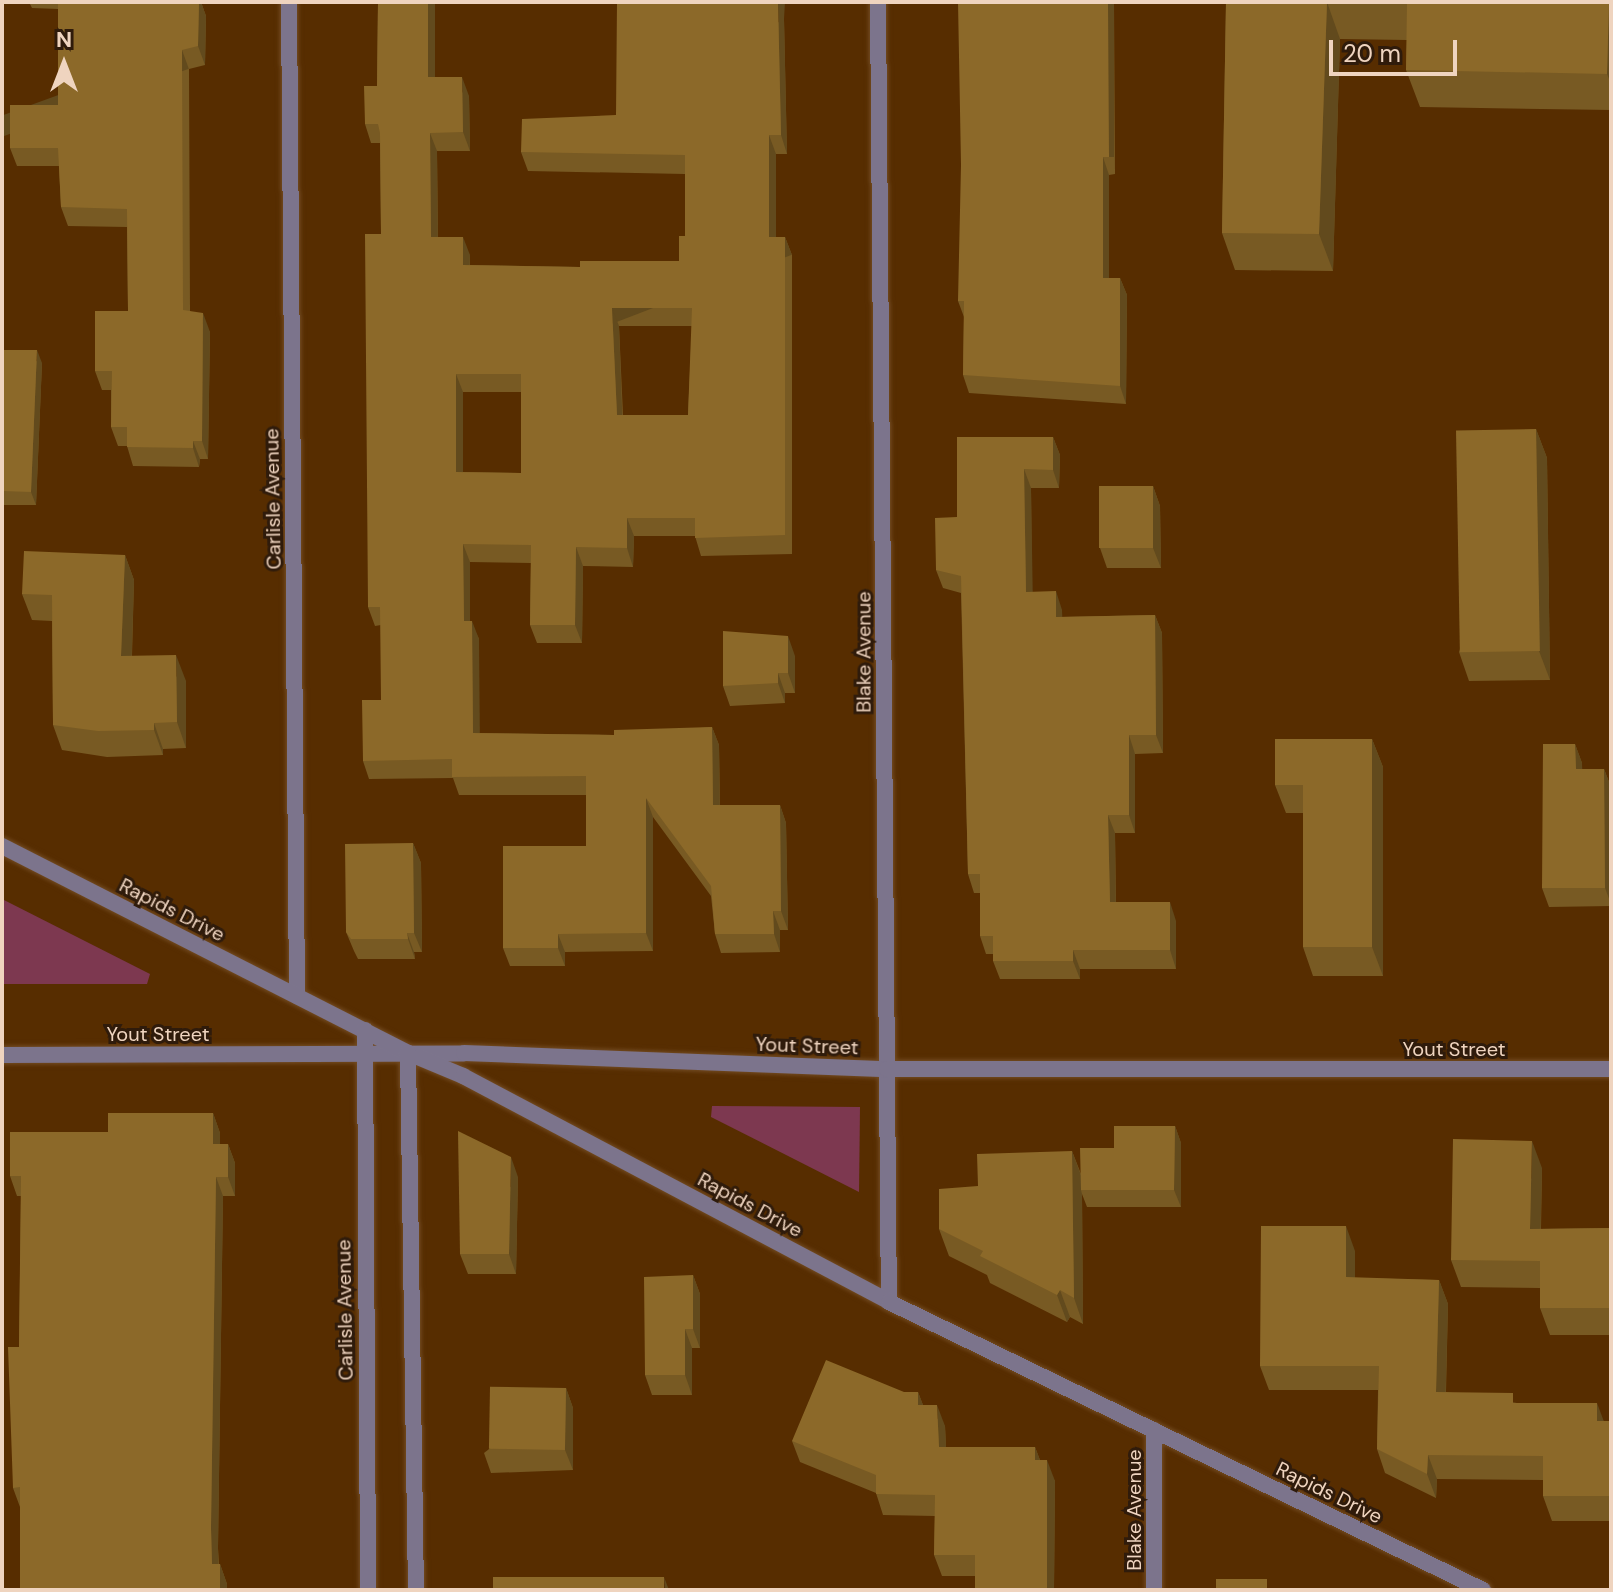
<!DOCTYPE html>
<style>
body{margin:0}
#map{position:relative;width:1613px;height:1592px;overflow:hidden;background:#572d00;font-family:"DM Sans",sans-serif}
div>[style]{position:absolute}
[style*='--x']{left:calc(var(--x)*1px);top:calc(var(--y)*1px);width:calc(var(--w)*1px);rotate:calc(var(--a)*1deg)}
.green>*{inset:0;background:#7d3850}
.roads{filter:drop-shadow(0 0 2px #724b22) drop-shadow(0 0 2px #724b22)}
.minor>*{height:16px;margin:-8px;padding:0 8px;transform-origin:8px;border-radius:8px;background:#7c748c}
.tertiary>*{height:16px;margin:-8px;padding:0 8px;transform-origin:8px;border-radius:8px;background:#7c748c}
.wall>*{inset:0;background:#785a23}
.shaded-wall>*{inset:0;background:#624a1d;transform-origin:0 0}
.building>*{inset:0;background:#8c6929;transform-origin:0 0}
span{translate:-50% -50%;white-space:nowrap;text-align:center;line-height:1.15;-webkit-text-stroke:6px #2f1b0b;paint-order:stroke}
.street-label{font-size:20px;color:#efd4bf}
.frame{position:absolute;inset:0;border:4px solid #efd4bf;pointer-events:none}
.north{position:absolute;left:24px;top:24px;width:80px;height:80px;-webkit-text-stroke:6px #2f1b0b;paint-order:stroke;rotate:0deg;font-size:22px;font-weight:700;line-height:32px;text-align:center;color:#efd4bf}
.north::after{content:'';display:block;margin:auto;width:28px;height:36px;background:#efd4bf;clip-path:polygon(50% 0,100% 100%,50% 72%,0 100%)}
.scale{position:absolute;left:1329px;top:40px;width:128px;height:36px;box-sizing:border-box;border:4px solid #efd4bf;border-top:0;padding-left:10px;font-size:24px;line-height:28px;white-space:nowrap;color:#efd4bf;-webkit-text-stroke:6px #2f1b0b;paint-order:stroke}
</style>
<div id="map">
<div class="green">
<div style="clip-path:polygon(2px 899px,150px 974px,147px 984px,2px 984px)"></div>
<div style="clip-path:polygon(712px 1106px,860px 1107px,859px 1192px,711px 1117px)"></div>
</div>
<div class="roads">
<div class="minor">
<div style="--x:289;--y:2;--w:994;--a:89.54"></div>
<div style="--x:878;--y:2;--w:1300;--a:89.52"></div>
<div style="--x:2;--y:1055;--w:462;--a:-0.2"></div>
<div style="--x:464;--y:1053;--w:423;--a:2.2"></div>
<div style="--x:887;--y:1069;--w:724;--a:0"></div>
<div style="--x:1154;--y:1590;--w:160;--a:-90"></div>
</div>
<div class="tertiary">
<div style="--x:2;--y:846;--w:456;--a:27"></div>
<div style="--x:408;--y:1053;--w:60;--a:22.7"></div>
<div style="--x:463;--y:1076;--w:482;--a:27.9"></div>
<div style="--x:889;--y:1302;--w:660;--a:25.87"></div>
<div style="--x:365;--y:1030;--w:560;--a:89.69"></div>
<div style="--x:408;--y:1053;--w:537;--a:89.15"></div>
</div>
</div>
<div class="wall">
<div style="clip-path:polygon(29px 2px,201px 2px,206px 16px,205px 65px,189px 69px,190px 311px,210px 332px,208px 459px,200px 459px,199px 467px,133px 466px,127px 446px,118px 446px,111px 427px,111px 390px,102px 390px,95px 371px,128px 311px,127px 227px,68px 226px,61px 207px,59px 166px,17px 166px,10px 148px,58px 105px,58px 9px,32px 8px)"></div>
<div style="clip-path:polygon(evenodd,378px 2px,492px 2px,492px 4px,435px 4px,435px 77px,469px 96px,470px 151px,437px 151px,438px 237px,470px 255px,470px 265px,580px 267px,679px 261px,685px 236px,685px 174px,528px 171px,521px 152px,616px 115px,784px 19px,787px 154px,776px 154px,776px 237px,785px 237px,792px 255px,792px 554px,701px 556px,695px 536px,634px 536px,633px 567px,583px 566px,582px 643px,537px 643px,530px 625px,531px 563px,470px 562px,470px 621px,479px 639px,479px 733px,614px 735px,712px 727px,719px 745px,720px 805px,780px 805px,786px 823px,788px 930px,780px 930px,780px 952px,721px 953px,715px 934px,711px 896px,653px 817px,653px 951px,565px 952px,565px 966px,510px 966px,503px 948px,586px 846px,586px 795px,459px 795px,453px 778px,369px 779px,363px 761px,381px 700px,381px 625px,375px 626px,368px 607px,381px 234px,380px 143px,371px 143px,365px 124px,377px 86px,378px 2px,619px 326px,692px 326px,688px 415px,623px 415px,619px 326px,378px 2px,463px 392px,521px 392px,521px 473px,463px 472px,463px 392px)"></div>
<div style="clip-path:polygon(1114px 2px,1115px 174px,1109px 175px,1109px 278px,1120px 278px,1127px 295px,1126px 404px,969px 393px,963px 375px,964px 317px,958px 301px)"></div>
<div style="clip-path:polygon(1226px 2px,1611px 2px,1611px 110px,1420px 107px,1406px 70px,1407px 40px,1340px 39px,1333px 271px,1235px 270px,1222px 233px)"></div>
<div style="clip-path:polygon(2px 350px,42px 363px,36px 505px,2px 505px)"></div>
<div style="clip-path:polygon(1536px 429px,1547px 458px,1550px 680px,1469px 681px,1459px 652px)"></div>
<div style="clip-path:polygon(1053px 437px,1060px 455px,1059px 488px,1031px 488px,1032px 592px,1062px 610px,1062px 617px,1155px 615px,1162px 633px,1163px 753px,1135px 754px,1135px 833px,1115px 833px,1116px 902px,1176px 921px,1176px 969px,1080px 969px,1080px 979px,1000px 979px,993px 961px,993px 954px,986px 954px,980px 936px,980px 893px,974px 893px,968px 874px,961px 593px,943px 588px,936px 570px,957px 517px)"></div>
<div style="clip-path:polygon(1153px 486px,1160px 506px,1161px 568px,1107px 568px,1100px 548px)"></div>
<div style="clip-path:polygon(125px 555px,134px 580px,132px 656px,186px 681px,186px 748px,163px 749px,163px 755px,107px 757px,62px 750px,53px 725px,52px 621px,32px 620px,22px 594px)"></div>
<div style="clip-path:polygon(795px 656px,795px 693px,785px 693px,785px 703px,730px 706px,723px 686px)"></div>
<div style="clip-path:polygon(1372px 739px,1383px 767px,1383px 976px,1313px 976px,1303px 947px,1303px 813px,1286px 813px,1275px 785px)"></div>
<div style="clip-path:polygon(1575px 744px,1582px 763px,1582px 769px,1604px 769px,1611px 787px,1611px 906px,1549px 907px,1542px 888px)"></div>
<div style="clip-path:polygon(413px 843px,421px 863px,422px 952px,414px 952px,415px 959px,358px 959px,354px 951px,346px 932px)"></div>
<div style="clip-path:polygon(213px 1113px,220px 1133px,220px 1144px,228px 1144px,235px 1163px,235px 1196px,223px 1196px,218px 1548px,219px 1564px,220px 1564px,227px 1584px,227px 1590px,20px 1507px,13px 1488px,19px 1347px,21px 1196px,17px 1196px,10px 1176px,108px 1132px)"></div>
<div style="clip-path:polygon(1175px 1126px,1181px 1143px,1181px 1207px,1087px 1207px,1082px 1194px,1083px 1324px,1070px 1317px,1067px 1322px,990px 1283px,987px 1275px,949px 1256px,939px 1229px,978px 1186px,1072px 1151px,1081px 1174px,1114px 1148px)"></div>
<div style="clip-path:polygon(1542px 1168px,1541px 1229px,1611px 1228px,1611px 1335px,1550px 1335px,1540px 1308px,1540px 1288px,1461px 1287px,1451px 1260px)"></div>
<div style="clip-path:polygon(518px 1177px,516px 1274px,468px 1274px,460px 1254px)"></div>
<div style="clip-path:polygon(1355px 1251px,1355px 1278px,1439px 1280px,1448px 1304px,1446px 1392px,1517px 1403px,1604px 1421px,1611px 1421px,1611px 1521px,1552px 1521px,1543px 1496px,1543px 1480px,1437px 1479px,1436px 1498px,1385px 1473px,1377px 1449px,1378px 1390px,1269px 1390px,1260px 1366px)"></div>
<div style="clip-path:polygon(693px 1275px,700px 1294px,700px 1348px,692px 1348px,692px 1395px,652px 1395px,645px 1375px)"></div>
<div style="clip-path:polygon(566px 1388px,573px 1408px,573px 1470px,491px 1473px,484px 1453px)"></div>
<div style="clip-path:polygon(904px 1392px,918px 1392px,923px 1405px,945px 1426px,946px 1447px,1035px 1447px,1040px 1460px,1055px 1481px,1054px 1590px,975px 1590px,975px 1576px,942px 1576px,934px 1555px,935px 1516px,883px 1515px,876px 1493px,800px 1462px,792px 1441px)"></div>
</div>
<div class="shaded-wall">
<div style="clip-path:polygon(199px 2px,201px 2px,206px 16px,205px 65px,198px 46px)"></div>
<div style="clip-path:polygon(428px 2px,434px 2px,435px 4px,435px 96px,428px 77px)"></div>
<div style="clip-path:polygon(778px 2px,785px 2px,784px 19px,787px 154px,781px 135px)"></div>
<div style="left:1108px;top:2px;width:6px;height:155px"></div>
<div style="clip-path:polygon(1327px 2px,1340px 39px,1333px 271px,1319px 234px)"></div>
<div style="clip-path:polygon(1609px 2px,1611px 2px,1611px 84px,1607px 74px)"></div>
<div style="left:182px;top:50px;width:20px;height:260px;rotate:70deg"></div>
<div style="clip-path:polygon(462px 77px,469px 96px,470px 151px,463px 132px)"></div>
<div style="clip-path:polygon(430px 133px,437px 151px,438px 255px,431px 237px)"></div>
<div style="clip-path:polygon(769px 135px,776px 154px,776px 255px,769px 237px)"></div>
<div style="clip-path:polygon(1103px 157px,1109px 175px,1109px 295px,1103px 278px)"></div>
<div style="clip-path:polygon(463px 237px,470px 255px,469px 284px,463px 265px)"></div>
<div style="left:785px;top:237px;width:19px;height:298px;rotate:69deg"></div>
<div style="clip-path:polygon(1120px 278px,1127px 295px,1126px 404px,1120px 386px)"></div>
<div style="clip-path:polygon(612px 308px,619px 326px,623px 434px,617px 415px)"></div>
<div style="clip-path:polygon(203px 313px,210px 332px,208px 459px,202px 441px)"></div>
<div style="clip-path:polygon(37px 350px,42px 363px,36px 505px,31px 492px)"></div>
<div style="clip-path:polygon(456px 374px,463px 392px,463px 490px,456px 472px)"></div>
<div style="clip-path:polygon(1536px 429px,1547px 458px,1550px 680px,1539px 651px)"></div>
<div style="clip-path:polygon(1053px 437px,1060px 455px,1059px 488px,1053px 470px)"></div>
<div style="clip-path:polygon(193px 441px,200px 459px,199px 467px,193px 448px)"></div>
<div style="clip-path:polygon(1024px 469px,1031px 488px,1033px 610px,1026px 592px)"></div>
<div style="clip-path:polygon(1153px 486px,1160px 506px,1161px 568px,1153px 548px)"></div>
<div style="clip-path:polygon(627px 518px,634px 536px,633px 567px,627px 548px)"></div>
<div style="clip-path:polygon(463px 544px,470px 562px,470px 639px,464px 621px)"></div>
<div style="clip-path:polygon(576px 547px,583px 566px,582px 643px,575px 625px)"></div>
<div style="clip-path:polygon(125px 555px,134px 580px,131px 681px,121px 656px)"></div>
<div style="clip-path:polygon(1056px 591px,1062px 610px,1063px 635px,1056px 617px)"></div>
<div style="clip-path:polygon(1155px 615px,1162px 633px,1163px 753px,1156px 735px)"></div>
<div style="clip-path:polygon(472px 621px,479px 639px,480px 751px,473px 733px)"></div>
<div style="clip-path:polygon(788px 636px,795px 656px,795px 693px,788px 673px)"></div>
<div style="clip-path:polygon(176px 655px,186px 681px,186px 748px,177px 722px)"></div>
<div style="clip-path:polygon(778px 673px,785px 693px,785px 703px,778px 683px)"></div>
<div style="clip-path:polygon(154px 723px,163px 749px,163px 755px,154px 730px)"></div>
<div style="clip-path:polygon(712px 727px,719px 745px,720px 824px,713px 805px)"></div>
<div style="clip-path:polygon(1129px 735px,1135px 754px,1135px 833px,1129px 815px)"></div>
<div style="clip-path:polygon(1372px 739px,1383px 767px,1383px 976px,1372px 947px)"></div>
<div style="clip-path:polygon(1575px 744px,1582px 763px,1583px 788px,1576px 769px)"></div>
<div style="clip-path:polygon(1604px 769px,1611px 787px,1611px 904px,1605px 888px)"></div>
<div style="clip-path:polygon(646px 798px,653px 817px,653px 951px,646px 933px)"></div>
<div style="clip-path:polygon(780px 805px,786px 823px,788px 930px,781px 911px)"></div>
<div style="clip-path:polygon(1108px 815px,1115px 833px,1116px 921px,1110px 902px)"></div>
<div style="clip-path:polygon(413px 843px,421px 863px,422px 952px,414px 933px)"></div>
<div style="clip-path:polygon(1170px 902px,1176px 921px,1176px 969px,1170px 950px)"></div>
<div style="clip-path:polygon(773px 911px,780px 930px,780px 952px,774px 934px)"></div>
<div style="clip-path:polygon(407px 933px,414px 952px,415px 959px,408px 939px)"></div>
<div style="clip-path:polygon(558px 934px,565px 952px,565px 966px,558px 948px)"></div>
<div style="clip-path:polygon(1073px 950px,1080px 969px,1080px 979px,1073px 961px)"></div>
<div style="clip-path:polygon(213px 1113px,220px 1133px,220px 1163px,213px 1144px)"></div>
<div style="clip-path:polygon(1175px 1126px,1181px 1143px,1181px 1207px,1174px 1190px)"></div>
<div style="clip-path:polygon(1532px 1141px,1542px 1168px,1540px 1256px,1530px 1229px)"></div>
<div style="clip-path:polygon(228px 1144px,235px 1163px,235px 1196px,228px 1177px)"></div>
<div style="clip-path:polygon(1072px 1151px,1082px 1178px,1081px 1190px,1082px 1194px,1083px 1324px,1074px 1298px)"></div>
<div style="clip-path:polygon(511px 1157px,518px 1177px,516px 1274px,509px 1254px)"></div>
<div style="clip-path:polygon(216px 1177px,223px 1196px,218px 1548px,219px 1584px,212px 1564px,211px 1528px)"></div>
<div style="clip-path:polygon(1346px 1226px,1355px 1251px,1355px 1302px,1346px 1277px)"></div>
<div style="clip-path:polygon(693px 1275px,700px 1294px,700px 1348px,693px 1329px)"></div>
<div style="clip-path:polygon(1439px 1280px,1448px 1304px,1445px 1417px,1436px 1392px)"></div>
<div style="clip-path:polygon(1060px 1290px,1070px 1317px,1067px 1322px,1057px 1295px)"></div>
<div style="clip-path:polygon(685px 1329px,692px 1348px,692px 1395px,685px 1375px)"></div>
<div style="clip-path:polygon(566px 1388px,573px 1408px,573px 1470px,565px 1450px)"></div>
<div style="clip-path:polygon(918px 1392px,926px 1413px,918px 1405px)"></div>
<div style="clip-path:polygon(1597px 1403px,1606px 1427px,1597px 1421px)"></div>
<div style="clip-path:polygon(937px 1405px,945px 1426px,947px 1468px,939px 1447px)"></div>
<div style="clip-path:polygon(1035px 1447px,1043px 1468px,1035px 1460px)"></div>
<div style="clip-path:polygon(1428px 1455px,1437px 1479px,1436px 1498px,1427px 1474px)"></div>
<div style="clip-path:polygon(1047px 1460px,1055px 1481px,1054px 1590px,1047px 1590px)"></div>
<div style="clip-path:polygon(220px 1564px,227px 1584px,227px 1590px,220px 1590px)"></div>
<div style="clip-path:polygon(664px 1577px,669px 1590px,665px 1590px)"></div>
</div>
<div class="building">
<div style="clip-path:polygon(58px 2px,199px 2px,198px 46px,182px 50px,183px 310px,203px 313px,202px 441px,193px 441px,193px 448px,127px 447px,127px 427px,111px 427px,112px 371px,95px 371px,95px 311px,128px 311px,127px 209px,61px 207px,58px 148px,10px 148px,10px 105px,58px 105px)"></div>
<div style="clip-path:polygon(evenodd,378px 2px,428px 2px,428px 77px,462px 77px,463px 132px,430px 133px,431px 237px,463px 237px,463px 265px,580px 267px,580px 261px,679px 261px,679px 236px,685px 236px,685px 155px,521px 152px,522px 119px,616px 115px,617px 2px,778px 2px,781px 135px,769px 135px,769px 237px,785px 237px,785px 535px,695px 538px,695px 518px,627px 518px,627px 548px,576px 547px,575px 625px,530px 625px,531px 545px,463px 544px,464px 621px,472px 621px,473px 733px,614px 735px,614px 730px,712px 727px,713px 805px,780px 805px,781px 911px,773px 911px,774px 934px,715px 934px,711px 886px,646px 798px,646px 933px,558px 934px,558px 948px,503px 948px,503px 846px,586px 846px,586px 776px,452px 777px,452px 759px,363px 761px,362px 700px,381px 700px,380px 607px,368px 607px,365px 234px,381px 234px,380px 133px,378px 124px,365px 124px,364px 86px,377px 86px,378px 2px,612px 308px,692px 308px,688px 415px,617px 415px,612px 308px,378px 2px,456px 374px,521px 374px,521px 473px,456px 472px,456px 374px)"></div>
<div style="clip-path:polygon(958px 2px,1108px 2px,1109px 157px,1103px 157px,1103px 278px,1120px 278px,1120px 386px,963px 375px,964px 301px,958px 301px,961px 165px)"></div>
<div style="clip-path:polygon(1226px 2px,1609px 2px,1607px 74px,1406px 70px,1407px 4px,1327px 2px,1319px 234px,1222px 233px)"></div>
<div style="clip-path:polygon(2px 350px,37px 350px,31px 492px,2px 491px)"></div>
<div style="left:1536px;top:429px;width:222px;height:80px;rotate:89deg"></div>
<div style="clip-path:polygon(957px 437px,1053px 437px,1053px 470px,1024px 469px,1026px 592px,1056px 591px,1056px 617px,1155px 615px,1156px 735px,1129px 735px,1129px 815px,1108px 815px,1110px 902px,1170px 902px,1170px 950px,1073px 950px,1073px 961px,993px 961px,993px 936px,980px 936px,980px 874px,968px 874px,961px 576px,936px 570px,935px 518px,957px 517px)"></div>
<div style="left:1099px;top:486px;width:54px;height:62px"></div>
<div style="clip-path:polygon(24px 551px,125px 555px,121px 656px,176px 655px,177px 722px,154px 723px,154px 730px,98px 731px,53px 725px,52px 595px,22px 594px)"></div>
<div style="clip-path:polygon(723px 631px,788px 636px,788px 673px,778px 673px,778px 683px,723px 686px)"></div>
<div style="clip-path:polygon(1275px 739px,1372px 739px,1372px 947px,1303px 947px,1303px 785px,1275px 785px)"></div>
<div style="clip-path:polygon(1543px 744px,1575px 744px,1576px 769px,1604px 769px,1605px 888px,1542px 888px)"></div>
<div style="clip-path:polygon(413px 843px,414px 933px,407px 933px,408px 939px,351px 939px,346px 932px,345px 844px)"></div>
<div style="clip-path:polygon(108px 1113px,213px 1113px,213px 1144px,228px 1144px,228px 1177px,216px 1177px,211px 1528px,212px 1564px,220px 1564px,220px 1590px,20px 1590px,20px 1487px,13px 1488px,8px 1347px,19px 1347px,21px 1176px,10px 1176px,10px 1132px,108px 1132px)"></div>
<div style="clip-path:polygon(1114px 1126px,1175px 1126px,1174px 1190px,1081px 1190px,1080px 1148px,1114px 1148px)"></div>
<div style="clip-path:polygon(458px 1131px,511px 1157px,509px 1254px,460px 1254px)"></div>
<div style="clip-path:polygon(1453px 1139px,1532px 1141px,1530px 1229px,1611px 1228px,1611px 1308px,1540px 1308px,1540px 1261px,1451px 1260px)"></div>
<div style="clip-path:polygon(1072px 1151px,1074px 1298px,1060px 1290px,1057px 1295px,980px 1256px,983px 1251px,939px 1229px,939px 1189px,978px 1186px,977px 1154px)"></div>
<div style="clip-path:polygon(1261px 1226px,1346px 1226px,1346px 1277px,1439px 1280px,1436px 1392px,1513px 1393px,1513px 1403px,1597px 1403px,1597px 1421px,1611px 1421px,1611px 1496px,1543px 1496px,1543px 1456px,1428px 1455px,1427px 1474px,1377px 1449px,1379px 1366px,1260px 1366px)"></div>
<div style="clip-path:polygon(693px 1275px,693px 1329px,685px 1329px,685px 1375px,645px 1375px,644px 1277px)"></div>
<div style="clip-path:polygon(826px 1360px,904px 1392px,918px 1392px,918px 1405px,937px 1405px,939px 1447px,1035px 1447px,1035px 1460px,1047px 1460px,1047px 1590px,975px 1590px,975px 1555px,934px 1555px,935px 1495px,876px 1494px,876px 1475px,792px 1441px)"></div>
<div style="left:566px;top:1388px;width:62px;height:76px;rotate:91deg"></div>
<div style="left:493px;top:1577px;width:171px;height:13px"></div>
<div style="left:1216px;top:1579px;width:51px;height:11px"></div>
</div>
<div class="street-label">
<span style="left:273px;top:499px;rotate:-91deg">Carlisle Avenue</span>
<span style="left:864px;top:652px;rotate:-90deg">Blake Avenue</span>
<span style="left:172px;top:910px;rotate:27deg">Rapids Drive</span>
<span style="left:158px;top:1034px">Yout Street</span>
<span style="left:807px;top:1046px;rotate:2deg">Yout Street</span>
<span style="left:1454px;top:1049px">Yout Street</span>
<span style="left:750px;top:1205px;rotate:28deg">Rapids Drive</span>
<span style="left:345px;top:1310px;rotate:-91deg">Carlisle Avenue</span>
<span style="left:1329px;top:1493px;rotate:26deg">Rapids Drive</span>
<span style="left:1134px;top:1510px;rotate:-90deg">Blake Avenue</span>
</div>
<div class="frame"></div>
<div class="north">N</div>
<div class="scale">20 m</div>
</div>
